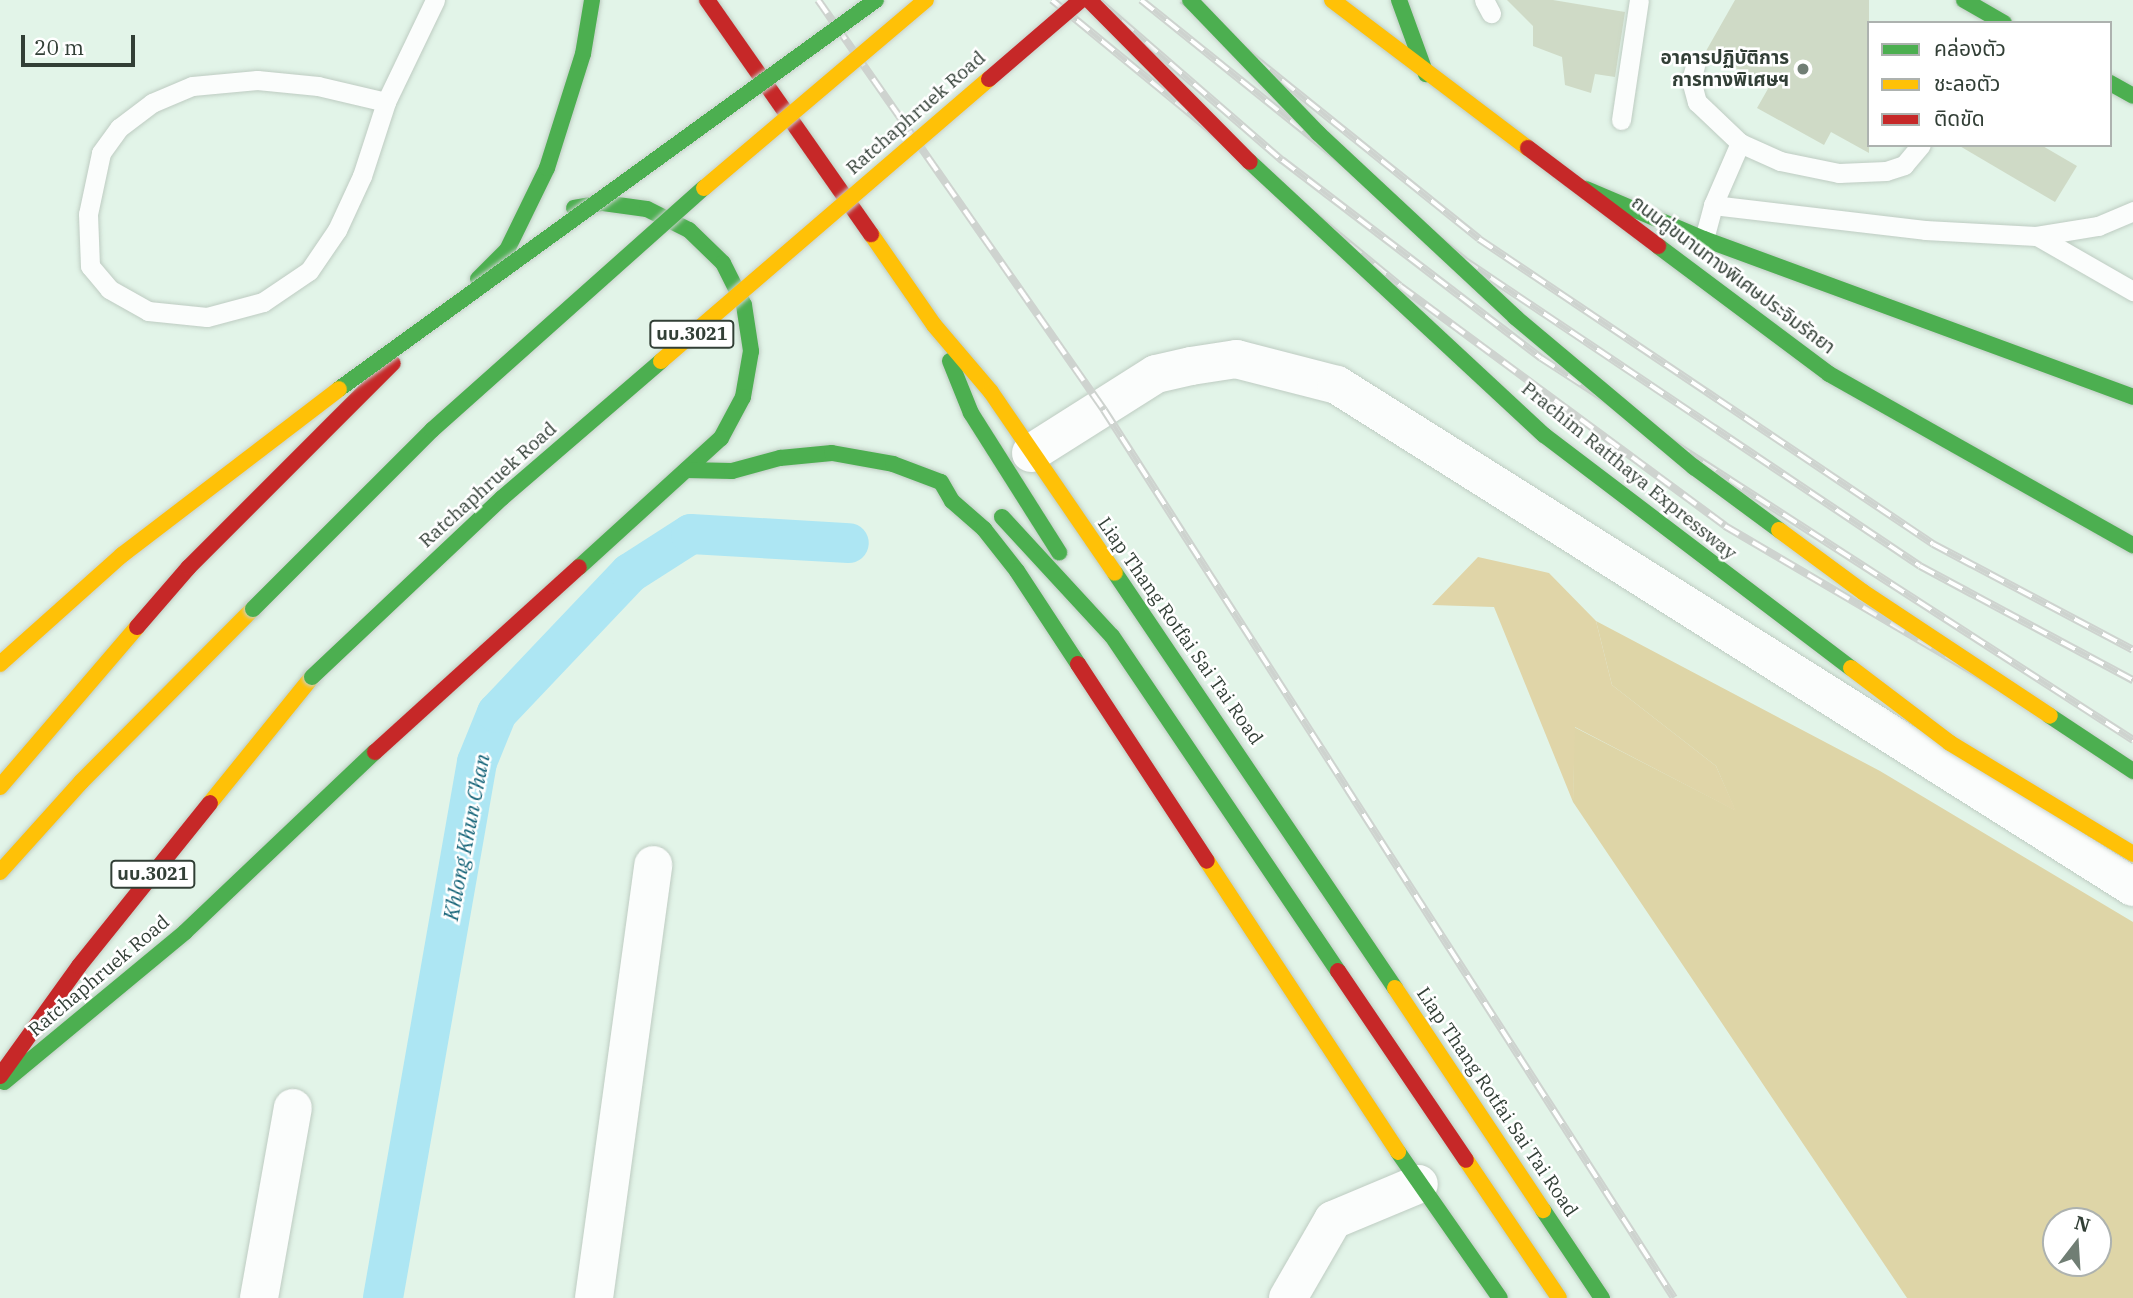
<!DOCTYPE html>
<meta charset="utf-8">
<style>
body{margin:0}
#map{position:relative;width:2133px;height:1298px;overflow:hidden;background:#e2f4e8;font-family:"IBM Plex Serif","Noto Sans Thai",serif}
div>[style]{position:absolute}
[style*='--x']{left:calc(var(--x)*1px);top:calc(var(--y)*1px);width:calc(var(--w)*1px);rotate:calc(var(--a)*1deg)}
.green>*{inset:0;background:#ded5a7}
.forest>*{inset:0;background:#e0d5a8}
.canal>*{height:40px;margin:-20px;padding:0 20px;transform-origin:20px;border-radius:20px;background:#ade6f3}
.building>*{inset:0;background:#cfdac6}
.roads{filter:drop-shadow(0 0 2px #beccc2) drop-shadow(0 0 2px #beccc2)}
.lane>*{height:19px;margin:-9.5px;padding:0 9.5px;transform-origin:9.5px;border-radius:9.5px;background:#fbfdfc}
.street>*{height:38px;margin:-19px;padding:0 19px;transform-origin:19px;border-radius:19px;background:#fbfdfc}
.fast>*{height:16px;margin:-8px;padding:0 8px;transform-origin:8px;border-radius:8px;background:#4caf50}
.slow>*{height:16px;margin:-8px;padding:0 8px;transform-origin:8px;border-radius:8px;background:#ffc107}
.jam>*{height:16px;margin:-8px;padding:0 8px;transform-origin:8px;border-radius:8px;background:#c62828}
.rail>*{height:8px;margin-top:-4px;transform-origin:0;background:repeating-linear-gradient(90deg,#fff 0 16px,#ced3cf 0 32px);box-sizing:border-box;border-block:2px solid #ced3cf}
.bridges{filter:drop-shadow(0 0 2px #c8d1cb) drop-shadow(0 0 2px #c8d1cb)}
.fast-bridge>*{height:16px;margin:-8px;padding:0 8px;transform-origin:8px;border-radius:8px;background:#4caf50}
.slow-bridge>*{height:16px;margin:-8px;padding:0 8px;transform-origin:8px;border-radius:8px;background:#ffc107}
.jam-bridge>*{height:16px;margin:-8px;padding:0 8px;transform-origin:8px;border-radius:8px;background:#c62828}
.dots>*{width:19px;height:19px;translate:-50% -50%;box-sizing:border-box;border:4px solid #fff;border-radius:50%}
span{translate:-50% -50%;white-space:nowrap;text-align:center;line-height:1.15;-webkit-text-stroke:5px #fff;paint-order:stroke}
.shield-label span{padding:2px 5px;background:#fff;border:2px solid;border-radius:5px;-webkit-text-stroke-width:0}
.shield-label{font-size:18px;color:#323f36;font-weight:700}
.poi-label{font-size:19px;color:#323f36;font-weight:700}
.right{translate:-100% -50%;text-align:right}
.street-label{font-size:19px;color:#323f36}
.water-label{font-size:21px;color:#0e5f74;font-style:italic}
.legend{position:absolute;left:1867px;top:21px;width:245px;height:126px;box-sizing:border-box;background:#fff;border:2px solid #adb2af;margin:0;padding:9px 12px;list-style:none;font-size:21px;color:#323f36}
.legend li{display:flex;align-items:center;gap:14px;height:35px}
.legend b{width:35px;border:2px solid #adb2af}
.north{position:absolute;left:2042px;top:1207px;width:70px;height:70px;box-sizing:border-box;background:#fff;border:2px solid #adb2af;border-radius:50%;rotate:17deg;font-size:19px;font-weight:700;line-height:28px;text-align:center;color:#323f36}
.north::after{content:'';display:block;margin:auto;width:24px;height:32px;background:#707e74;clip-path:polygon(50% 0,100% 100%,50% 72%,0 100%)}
.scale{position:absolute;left:21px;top:35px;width:114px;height:32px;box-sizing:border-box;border:4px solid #323f36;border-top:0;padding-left:9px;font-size:21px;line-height:24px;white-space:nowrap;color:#323f36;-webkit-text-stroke:5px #fff;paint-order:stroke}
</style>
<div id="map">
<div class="green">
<div style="clip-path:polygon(evenodd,1596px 621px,1880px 771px,2133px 922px,2133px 1298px,1907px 1298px,1573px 802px,1574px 727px,1735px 810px,1716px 766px,1612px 685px,1596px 621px,2056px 1221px,2098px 1221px,2098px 1263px,2056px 1263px,2056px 1221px)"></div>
</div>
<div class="forest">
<div style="clip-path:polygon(1478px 557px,1549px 573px,1596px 621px,1612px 685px,1716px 766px,1736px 811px,1575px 727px,1573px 802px,1494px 607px,1432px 605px)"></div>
</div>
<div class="canal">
<div style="--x:383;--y:1298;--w:544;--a:-80.05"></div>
<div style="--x:477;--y:762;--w:53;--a:-67.8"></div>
<div style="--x:497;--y:713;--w:193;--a:-46.5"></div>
<div style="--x:630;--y:573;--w:72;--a:-32.6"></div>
<div style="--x:691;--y:534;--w:158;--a:3.3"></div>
</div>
<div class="building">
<div style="clip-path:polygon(1507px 0,1553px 0,1625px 12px,1615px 77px,1595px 74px,1591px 93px,1565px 85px,1562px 57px,1533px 46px,1533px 26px)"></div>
<div style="clip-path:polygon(1735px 0,1869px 0,1869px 153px,1831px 132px,1824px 145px,1757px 108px,1769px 87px,1706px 51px)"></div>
<div style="clip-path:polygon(1958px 145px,2041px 145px,2077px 166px,2055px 202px)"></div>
</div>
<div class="roads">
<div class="lane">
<div style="--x:1484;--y:0;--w:15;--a:62"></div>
<div style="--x:1695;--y:66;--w:15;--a:106"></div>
<div style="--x:1691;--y:80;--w:23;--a:75"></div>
<div style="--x:1697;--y:102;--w:59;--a:43.6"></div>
<div style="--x:386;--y:102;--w:70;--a:-166.8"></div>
<div style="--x:318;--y:86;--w:61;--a:-174.4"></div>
<div style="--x:257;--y:80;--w:65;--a:174.7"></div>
<div style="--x:192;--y:86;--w:43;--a:157"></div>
<div style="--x:152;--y:103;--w:41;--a:142.9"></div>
<div style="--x:119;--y:128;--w:31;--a:126"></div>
<div style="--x:101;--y:153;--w:62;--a:102"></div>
<div style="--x:88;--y:214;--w:52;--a:87.8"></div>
<div style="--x:90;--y:266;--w:30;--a:50"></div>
<div style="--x:109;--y:289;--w:45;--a:29.4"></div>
<div style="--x:148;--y:311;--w:59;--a:5.8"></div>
<div style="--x:207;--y:317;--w:58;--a:-15"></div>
<div style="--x:263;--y:302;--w:55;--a:-34"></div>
<div style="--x:309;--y:271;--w:50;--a:-55.7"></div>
<div style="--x:337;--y:230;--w:60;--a:-65.2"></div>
<div style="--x:362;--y:176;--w:78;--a:-72"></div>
<div style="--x:386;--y:102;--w:113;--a:-64.3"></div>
<div style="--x:1621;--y:120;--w:121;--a:-81.5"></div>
<div style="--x:1713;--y:205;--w:68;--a:-66.5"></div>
<div style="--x:1740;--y:143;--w:44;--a:24.2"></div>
<div style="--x:1780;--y:161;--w:60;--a:11.5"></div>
<div style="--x:1839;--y:173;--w:47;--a:-2.4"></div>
<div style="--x:1886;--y:171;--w:19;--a:-18"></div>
<div style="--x:1904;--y:165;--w:26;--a:-50"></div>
<div style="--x:2037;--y:236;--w:111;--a:29.8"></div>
<div style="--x:1704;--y:239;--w:35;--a:-75"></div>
<div style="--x:1713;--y:205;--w:213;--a:6.7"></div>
<div style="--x:1925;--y:230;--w:111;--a:3.1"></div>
<div style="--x:2036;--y:236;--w:63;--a:-9.2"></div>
<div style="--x:2098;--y:226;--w:38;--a:-23"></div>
</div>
<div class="street">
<div style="--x:1031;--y:453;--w:148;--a:-32.3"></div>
<div style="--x:1156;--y:374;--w:36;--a:-13"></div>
<div style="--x:1191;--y:366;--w:46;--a:-8.8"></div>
<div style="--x:1236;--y:359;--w:104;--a:14.4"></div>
<div style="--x:1337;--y:385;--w:941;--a:32.24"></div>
<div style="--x:259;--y:1298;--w:193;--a:-79.9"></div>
<div style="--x:594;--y:1298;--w:437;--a:-82.2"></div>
<div style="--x:1288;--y:1298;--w:90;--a:-60"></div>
<div style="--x:1333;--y:1220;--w:93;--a:-22.7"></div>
</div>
<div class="fast">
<div style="--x:1399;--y:0;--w:79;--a:70"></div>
<div style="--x:1964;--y:0;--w:46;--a:29.9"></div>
<div style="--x:2110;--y:83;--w:26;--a:29"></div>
<div style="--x:1586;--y:189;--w:128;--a:23"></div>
<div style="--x:1704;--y:239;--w:457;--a:20.2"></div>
<div style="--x:574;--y:208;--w:29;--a:-10"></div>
<div style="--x:603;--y:203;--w:44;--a:7.8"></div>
<div style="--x:647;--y:209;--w:47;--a:26.6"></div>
<div style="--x:689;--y:230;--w:47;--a:44.1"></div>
<div style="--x:723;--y:263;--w:47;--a:63.4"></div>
<div style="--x:744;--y:305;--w:47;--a:81.3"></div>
<div style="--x:751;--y:351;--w:47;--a:99.9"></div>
<div style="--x:743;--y:397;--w:47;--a:118.2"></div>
<div style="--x:721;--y:438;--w:192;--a:137.7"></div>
<div style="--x:1658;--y:246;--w:214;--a:36.8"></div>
<div style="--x:1829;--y:374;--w:349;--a:29.4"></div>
<div style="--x:478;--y:279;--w:41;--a:-45"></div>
<div style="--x:507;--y:250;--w:91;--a:-64"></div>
<div style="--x:547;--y:168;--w:120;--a:-72.5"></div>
<div style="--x:583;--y:54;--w:55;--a:-80.5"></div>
<div style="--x:950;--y:361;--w:56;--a:68"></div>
<div style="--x:971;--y:413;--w:165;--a:57.7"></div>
<div style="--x:686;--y:470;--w:46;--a:1.2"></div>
<div style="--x:732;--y:471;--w:50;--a:-15.2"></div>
<div style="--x:780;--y:458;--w:52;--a:-5.5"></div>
<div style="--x:832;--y:453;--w:62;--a:10.2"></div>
<div style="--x:893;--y:464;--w:51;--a:20.6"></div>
<div style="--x:941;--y:482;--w:22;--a:60"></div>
<div style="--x:952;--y:501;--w:43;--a:41.2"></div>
<div style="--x:984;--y:529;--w:53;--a:51.8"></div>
<div style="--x:1017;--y:571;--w:111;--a:56.7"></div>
<div style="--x:1002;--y:517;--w:162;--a:47.3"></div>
<div style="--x:1112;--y:636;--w:404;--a:56"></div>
<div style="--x:1115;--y:573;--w:501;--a:55.99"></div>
<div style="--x:4;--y:1082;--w:235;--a:-39.6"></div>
<div style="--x:185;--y:932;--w:262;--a:-43.5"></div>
<div style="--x:1398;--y:1152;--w:178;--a:55.1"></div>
<div style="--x:1543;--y:1210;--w:106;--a:56.2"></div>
</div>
<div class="slow">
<div style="--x:1332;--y:0;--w:246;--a:37.1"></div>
<div style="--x:871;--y:234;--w:111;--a:55.3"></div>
<div style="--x:934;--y:325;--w:88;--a:49.6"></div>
<div style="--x:991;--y:392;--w:219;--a:55.6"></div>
<div style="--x:0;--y:787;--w:211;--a:-49.4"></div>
<div style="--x:210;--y:803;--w:162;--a:-51"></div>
<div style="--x:1207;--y:861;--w:348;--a:56.7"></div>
<div style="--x:0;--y:872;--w:121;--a:-48"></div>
<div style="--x:81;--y:782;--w:244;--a:-45.2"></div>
<div style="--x:1395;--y:988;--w:267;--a:56.3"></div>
<div style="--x:1466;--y:1160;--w:166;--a:56"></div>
</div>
<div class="jam">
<div style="--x:707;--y:0;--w:286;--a:55"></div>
<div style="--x:1528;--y:148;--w:163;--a:37"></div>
<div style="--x:137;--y:627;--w:79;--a:-49.1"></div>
<div style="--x:189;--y:567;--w:288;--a:-45"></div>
<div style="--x:1078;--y:664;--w:235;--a:56.8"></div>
<div style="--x:375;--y:752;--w:275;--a:-42.2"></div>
<div style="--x:1338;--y:971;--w:228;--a:55.9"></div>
<div style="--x:0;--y:1076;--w:135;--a:-54.3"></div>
<div style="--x:79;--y:966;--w:209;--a:-51.2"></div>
</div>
</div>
<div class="rail">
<div style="--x:818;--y:0;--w:500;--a:55.1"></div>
<div style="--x:1104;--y:410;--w:1055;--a:57.3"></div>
<div style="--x:1052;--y:0;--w:450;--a:39.4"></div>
<div style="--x:1400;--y:286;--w:404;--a:36.4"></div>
<div style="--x:1725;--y:526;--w:473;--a:30.4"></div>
<div style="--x:1097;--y:0;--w:245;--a:40.9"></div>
<div style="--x:1282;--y:160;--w:326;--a:37.4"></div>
<div style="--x:1541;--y:358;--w:705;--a:32.83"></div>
<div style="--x:1141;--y:0;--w:415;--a:38.8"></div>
<div style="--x:1464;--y:260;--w:549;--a:33.86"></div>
<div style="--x:1920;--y:566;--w:242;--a:28.2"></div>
<div style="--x:1182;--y:0;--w:381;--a:38.8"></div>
<div style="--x:1479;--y:239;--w:547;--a:33.89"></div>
<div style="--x:1933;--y:544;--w:226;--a:27.9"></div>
</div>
<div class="bridges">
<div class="fast-bridge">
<div style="--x:1190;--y:0;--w:185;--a:46.1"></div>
<div style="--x:1318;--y:133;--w:270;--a:43"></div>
<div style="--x:1515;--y:317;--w:234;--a:40"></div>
<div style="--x:1694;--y:467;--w:106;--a:36.5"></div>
<div style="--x:1250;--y:162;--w:401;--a:42.9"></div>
<div style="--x:1544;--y:435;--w:385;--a:37.2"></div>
<div style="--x:339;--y:389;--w:663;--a:-35.92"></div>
<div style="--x:253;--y:609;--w:253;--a:-45"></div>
<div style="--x:432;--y:430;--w:364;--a:-41.7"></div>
<div style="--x:312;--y:677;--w:261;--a:-43.3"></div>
<div style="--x:502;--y:498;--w:210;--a:-40.7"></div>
<div style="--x:2050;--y:716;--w:100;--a:33.5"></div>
</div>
<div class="slow-bridge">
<div style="--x:704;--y:188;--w:291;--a:-40.3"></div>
<div style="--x:661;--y:361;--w:433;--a:-40.7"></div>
<div style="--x:1779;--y:530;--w:104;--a:36.4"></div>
<div style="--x:1863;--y:592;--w:224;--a:33.5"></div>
<div style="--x:0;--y:664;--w:164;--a:-41.8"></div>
<div style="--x:122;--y:555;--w:273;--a:-37.4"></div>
<div style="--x:1851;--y:668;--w:124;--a:37.1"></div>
<div style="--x:1950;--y:743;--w:214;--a:31.2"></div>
</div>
<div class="jam-bridge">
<div style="--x:1089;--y:0;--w:228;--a:45.2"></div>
<div style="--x:989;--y:79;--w:121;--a:-40.7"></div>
</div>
</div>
<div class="dots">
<div style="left:1803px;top:69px;background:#707e74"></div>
</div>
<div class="shield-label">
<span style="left:692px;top:334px">นบ.3021</span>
<span style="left:153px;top:874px">นบ.3021</span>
</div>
<div class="poi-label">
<span class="right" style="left:1789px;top:69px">อาคารปฏิบัติการ<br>การทางพิเศษฯ</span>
</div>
<div class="street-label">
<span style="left:916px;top:113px;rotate:-41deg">Ratchaphruek Road</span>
<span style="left:1733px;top:275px;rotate:37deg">ถนนคู่ขนานทางพิเศษประจิมรัถยา</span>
<span style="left:1629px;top:471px;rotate:39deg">Prachim Ratthaya Expressway</span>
<span style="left:488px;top:485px;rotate:-42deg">Ratchaphruek Road</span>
<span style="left:1180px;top:631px;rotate:55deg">Liap Thang Rotfai Sai Tai Road</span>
<span style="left:99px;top:976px;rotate:-40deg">Ratchaphruek Road</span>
<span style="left:1497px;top:1102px;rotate:56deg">Liap Thang Rotfai Sai Tai Road</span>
</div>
<div class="water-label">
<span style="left:466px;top:837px;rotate:-79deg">Khlong Khun Chan</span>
</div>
<ul class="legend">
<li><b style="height:9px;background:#4caf50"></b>คล่องตัว</li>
<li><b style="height:9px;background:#ffc107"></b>ชะลอตัว</li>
<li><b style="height:9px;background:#c62828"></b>ติดขัด</li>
</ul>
<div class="north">N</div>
<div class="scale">20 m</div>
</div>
